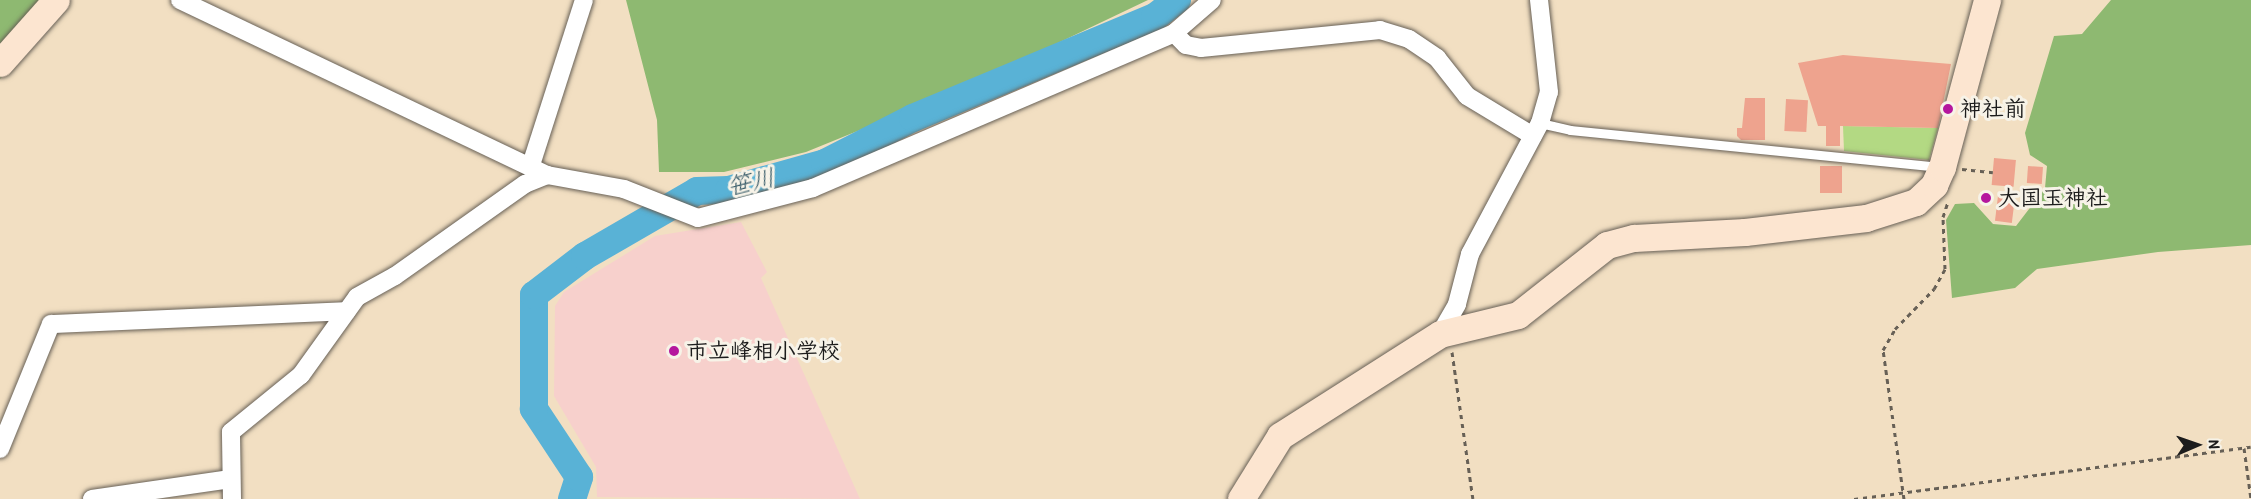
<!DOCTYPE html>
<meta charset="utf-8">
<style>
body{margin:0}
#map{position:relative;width:2251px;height:499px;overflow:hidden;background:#f2dfc2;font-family:"Patrick Hand","Klee One",sans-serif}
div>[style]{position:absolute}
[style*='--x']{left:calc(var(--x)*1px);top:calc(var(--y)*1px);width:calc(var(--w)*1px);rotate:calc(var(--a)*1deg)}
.built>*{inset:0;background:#f7d0cc}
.green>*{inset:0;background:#b3d983}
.forest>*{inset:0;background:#8eb971}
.river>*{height:28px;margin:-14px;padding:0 14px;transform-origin:14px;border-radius:14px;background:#59b2d6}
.building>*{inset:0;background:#eea38e;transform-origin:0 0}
.path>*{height:3px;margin-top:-1.5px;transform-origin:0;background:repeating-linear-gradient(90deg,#676056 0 4.5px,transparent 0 9px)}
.roads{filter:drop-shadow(0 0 2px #676056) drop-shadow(0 0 2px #676056)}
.lane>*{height:9px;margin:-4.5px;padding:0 4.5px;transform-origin:4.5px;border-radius:4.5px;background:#fff}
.street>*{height:18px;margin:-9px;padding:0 9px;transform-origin:9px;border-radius:9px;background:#fff}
.secondary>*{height:27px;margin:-13.5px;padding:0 13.5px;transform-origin:13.5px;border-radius:13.5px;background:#fce5d0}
.dots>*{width:16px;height:16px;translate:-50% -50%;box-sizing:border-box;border:3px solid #f7f3e8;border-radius:50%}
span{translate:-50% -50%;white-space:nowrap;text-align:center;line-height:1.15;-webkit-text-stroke:6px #f7f3e8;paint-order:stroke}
.poi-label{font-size:22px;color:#1c1c1c;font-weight:700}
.left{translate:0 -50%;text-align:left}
.water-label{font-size:24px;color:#345866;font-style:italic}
.north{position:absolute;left:2167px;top:415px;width:60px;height:60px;-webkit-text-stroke:4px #f7f3e8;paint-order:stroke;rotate:88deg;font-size:16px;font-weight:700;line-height:24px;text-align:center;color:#1c1c1c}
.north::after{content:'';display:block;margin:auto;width:21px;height:27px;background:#1c1c1c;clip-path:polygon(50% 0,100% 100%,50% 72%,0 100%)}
</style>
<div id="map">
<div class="built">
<div style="clip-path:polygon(741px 222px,767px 272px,761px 278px,860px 499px,597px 497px,596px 467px,554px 396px,555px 306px,564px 292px,655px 236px)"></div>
</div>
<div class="green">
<div style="clip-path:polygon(1843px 126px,1938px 128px,1929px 160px,1844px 151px)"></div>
</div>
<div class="forest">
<div style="clip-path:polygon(0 0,63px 0,0 79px)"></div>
<div style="clip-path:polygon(626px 0,1148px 0,968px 86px,806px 152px,724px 172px,659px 172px,657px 120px)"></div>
<div style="clip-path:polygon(2111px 0,2251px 0,2251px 245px,2158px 252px,2037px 269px,2015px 288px,1952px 298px,1946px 220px,1955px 204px,1974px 203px,1993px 224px,2016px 226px,2045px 188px,2047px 166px,2030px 155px,2025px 133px,2054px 36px,2082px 34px)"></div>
</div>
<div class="river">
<div style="--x:572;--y:499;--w:23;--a:-72"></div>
<div style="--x:579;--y:477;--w:82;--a:-123.5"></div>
<div style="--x:534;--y:409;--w:114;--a:-90"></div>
<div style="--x:534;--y:295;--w:64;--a:-37.4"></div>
<div style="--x:585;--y:256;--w:129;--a:-30.1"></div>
<div style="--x:697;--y:191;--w:32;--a:-2"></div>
<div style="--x:729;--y:190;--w:100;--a:-15.7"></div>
<div style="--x:825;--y:163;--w:99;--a:-27.1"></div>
<div style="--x:913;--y:118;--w:262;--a:-22.7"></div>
<div style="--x:1155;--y:17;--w:28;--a:-38"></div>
</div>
<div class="building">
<div style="clip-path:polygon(1843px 55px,1951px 64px,1938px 128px,1840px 126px,1840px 146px,1826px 146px,1826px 126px,1818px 126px,1798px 63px)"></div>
<div style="clip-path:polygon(1745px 98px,1765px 98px,1765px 140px,1741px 140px,1737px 136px,1737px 128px,1742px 128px)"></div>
<div style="left:1786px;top:99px;width:22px;height:32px;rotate:3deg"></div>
<div style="left:1994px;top:158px;width:22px;height:27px;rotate:5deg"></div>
<div style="left:1820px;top:166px;width:22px;height:27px"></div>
<div style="left:2028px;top:166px;width:15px;height:17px;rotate:4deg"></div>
<div style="left:1998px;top:196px;width:17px;height:25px;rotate:7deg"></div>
</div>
<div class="path">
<div style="--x:1962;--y:169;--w:31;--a:6"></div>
<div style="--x:1452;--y:352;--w:148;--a:81.9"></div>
<div style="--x:2244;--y:448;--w:51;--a:82.2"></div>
<div style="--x:1854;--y:499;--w:400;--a:-7.5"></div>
<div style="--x:1904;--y:499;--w:150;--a:-98"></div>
<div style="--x:1883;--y:350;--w:24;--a:-60"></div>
<div style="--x:1895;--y:329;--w:56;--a:-45.7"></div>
<div style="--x:1934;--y:289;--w:23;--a:-61"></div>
<div style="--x:1945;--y:269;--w:52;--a:-92.2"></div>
<div style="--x:1943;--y:217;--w:16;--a:-72"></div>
</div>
<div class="roads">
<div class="lane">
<div style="--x:1540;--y:123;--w:31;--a:13"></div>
<div style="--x:1570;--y:130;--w:372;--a:5.7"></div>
</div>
<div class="street">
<div style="--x:180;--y:0;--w:407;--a:25.5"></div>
<div style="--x:547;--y:175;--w:78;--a:10.3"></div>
<div style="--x:624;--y:189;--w:79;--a:21.4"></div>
<div style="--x:698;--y:218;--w:119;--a:-14.6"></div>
<div style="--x:813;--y:188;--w:393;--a:-23.2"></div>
<div style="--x:1174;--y:33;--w:50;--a:-41"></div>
<div style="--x:1174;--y:33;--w:17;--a:45"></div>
<div style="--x:1186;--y:45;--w:15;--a:11"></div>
<div style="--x:1201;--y:48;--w:180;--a:-5.7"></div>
<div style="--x:1380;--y:30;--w:30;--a:17"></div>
<div style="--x:1409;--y:39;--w:34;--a:34"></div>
<div style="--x:1437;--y:58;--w:48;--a:51.7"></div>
<div style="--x:1467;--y:96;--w:77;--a:31.2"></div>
<div style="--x:531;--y:165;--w:173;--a:-72.2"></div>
<div style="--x:1440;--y:334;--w:34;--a:-60"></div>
<div style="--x:1457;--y:304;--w:52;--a:-75.4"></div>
<div style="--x:1470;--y:254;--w:149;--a:-61.9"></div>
<div style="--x:1540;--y:123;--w:32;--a:-74"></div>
<div style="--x:1549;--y:92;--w:93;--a:-96.2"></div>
<div style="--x:0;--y:449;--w:135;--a:-67.8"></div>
<div style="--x:51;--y:324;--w:296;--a:-2.5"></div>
<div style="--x:92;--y:499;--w:140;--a:-8.2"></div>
<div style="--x:232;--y:499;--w:67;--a:-90.9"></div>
<div style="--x:231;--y:432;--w:90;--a:-39.2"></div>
<div style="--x:301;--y:375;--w:96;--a:-54.3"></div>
<div style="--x:357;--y:297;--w:43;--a:-28.9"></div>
<div style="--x:395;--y:276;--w:159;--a:-35.3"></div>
<div style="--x:525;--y:184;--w:24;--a:-22"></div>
</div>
<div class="secondary">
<div style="--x:0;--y:63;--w:84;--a:-48.4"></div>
<div style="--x:1241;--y:499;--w:74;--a:-58.2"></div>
<div style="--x:1280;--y:436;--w:190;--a:-32.5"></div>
<div style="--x:1440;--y:334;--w:80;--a:-13.7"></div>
<div style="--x:1518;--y:315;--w:113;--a:-38.2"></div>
<div style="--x:1607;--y:245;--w:28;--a:-15"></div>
<div style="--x:1634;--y:238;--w:111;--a:-3.1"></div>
<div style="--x:1745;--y:232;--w:122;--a:-6.6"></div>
<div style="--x:1866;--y:218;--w:52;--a:-17.7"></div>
<div style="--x:1916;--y:202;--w:25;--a:-43"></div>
<div style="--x:1934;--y:185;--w:20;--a:-66"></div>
<div style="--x:1942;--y:167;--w:173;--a:-74.9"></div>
</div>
</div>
<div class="dots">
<div style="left:1948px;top:109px;background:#b5179e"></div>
<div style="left:1986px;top:198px;background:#b5179e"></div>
<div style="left:674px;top:351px;background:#b5179e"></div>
</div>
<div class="poi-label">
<span class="left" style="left:1960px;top:109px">神社前</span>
<span class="left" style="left:1998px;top:198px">大国玉神社</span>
<span class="left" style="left:686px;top:351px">市立峰相小学校</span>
</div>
<div class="water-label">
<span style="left:751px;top:182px;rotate:-13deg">笹川</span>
</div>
<div class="north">N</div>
</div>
